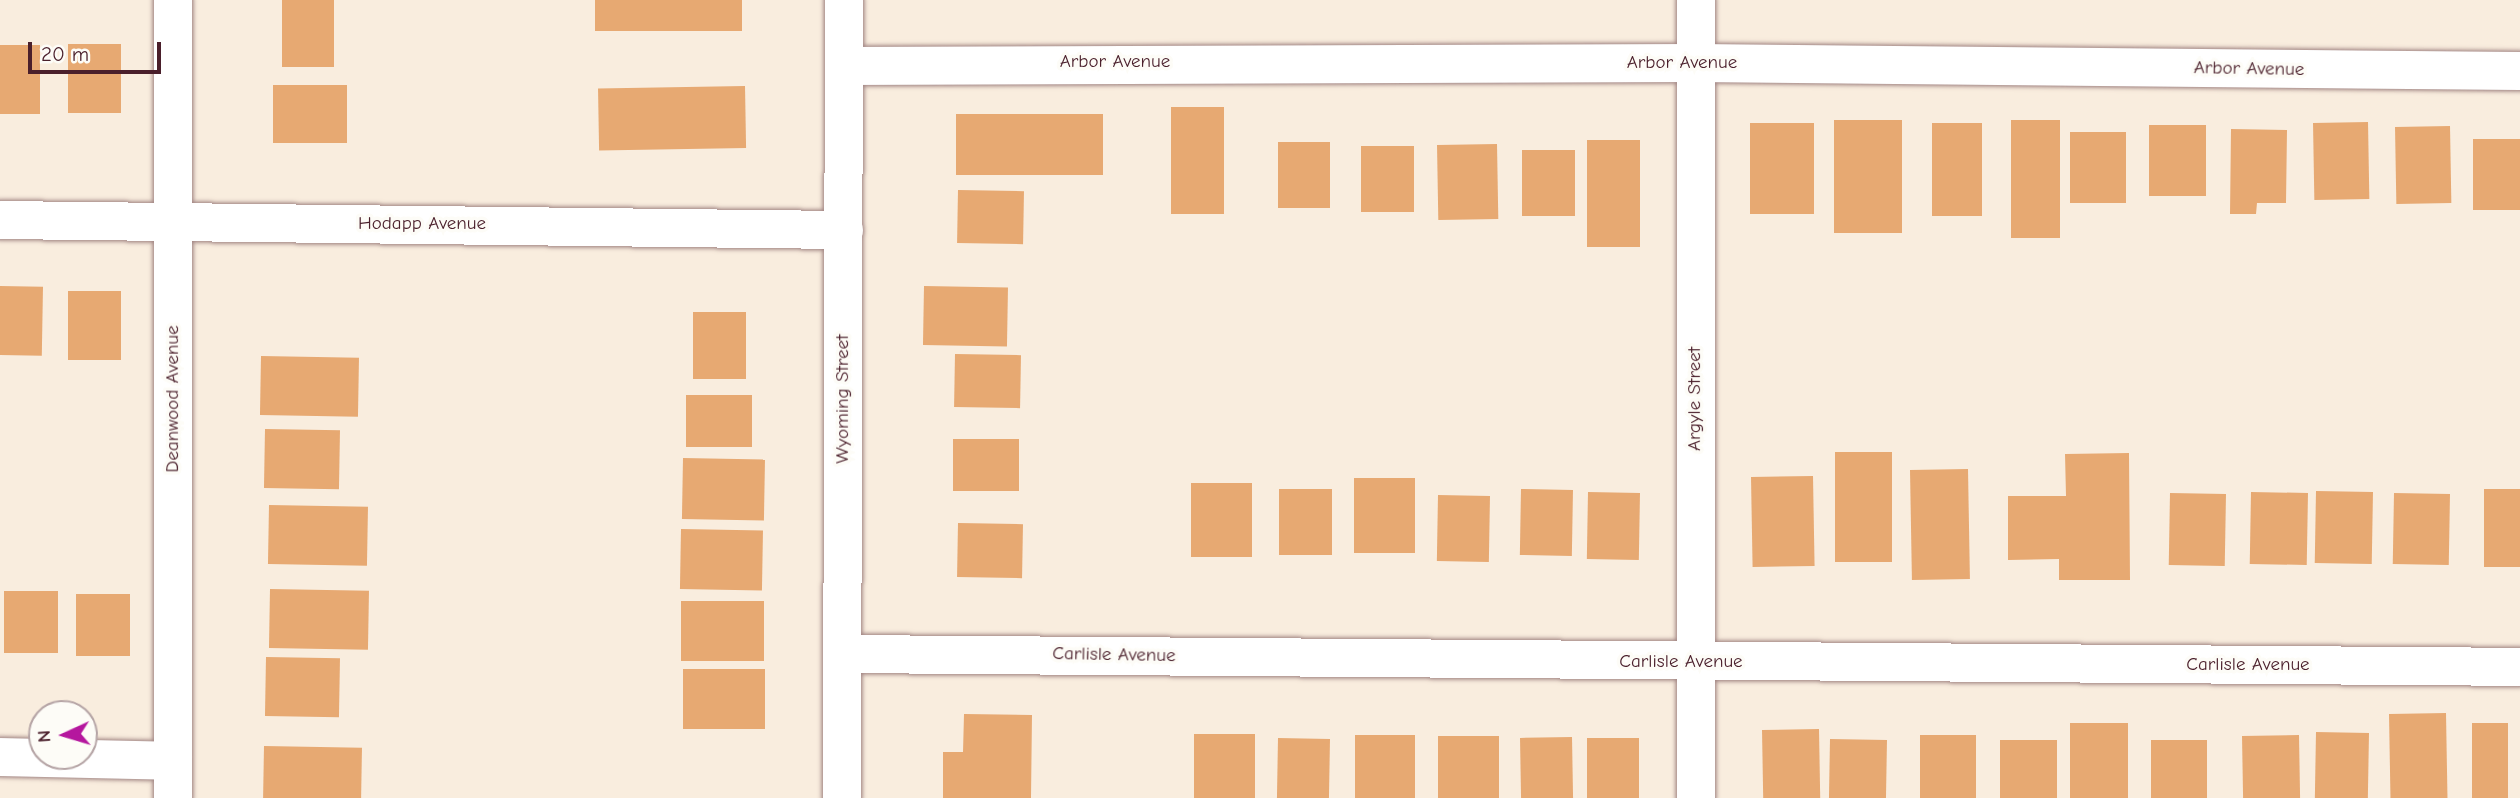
<!DOCTYPE html>
<style>
body{margin:0}
#map{position:relative;width:2520px;height:798px;overflow:hidden;background:#f9edde;font-family:"Comic Neue",sans-serif}
div>[style]{position:absolute}
[style*='--x']{left:calc(var(--x)*1px);top:calc(var(--y)*1px);width:calc(var(--w)*1px);rotate:calc(var(--a)*1deg)}
.building>*{inset:0;background:#e7a972;transform-origin:0 0}
.roads{filter:drop-shadow(0 0 2px #a28684) drop-shadow(0 0 2px #a28684)}
.minor>*{height:38px;margin:-19px;padding:0 19px;transform-origin:19px;border-radius:19px;background:#fff}
span{translate:-50% -50%;white-space:nowrap;text-align:center;line-height:1.15;-webkit-text-stroke:7px #fdfcf7;paint-order:stroke}
.street-label{font-size:19px;color:#4a1f2b}
.north{position:absolute;left:28px;top:700px;width:70px;height:70px;box-sizing:border-box;background:#fdfcf7;border:2px solid #b5a4a5;border-radius:50%;rotate:266deg;font-size:19px;font-weight:700;line-height:28px;text-align:center;color:#4a1f2b}
.north::after{content:'';display:block;margin:auto;width:24px;height:32px;background:#b5179e;clip-path:polygon(50% 0,100% 100%,50% 72%,0 100%)}
.scale{position:absolute;left:28px;top:42px;width:133px;height:32px;box-sizing:border-box;border:4px solid #4a1f2b;border-top:0;padding-left:9px;font-size:21px;line-height:24px;white-space:nowrap;color:#4a1f2b;-webkit-text-stroke:5px #fdfcf7;paint-order:stroke}
</style>
<div id="map">
<div class="building">
<div style="left:282px;top:0;width:52px;height:67px"></div>
<div style="left:595px;top:0;width:147px;height:31px"></div>
<div style="left:68px;top:44px;width:53px;height:69px"></div>
<div style="left:0;top:45px;width:40px;height:69px"></div>
<div style="left:273px;top:85px;width:74px;height:58px"></div>
<div style="left:745px;top:86px;width:62px;height:147px;rotate:89deg"></div>
<div style="left:1171px;top:107px;width:53px;height:107px"></div>
<div style="left:1103px;top:114px;width:61px;height:147px;rotate:90deg"></div>
<div style="left:1834px;top:120px;width:68px;height:113px"></div>
<div style="left:2011px;top:120px;width:49px;height:118px"></div>
<div style="left:2368px;top:122px;width:77px;height:55px;rotate:89deg"></div>
<div style="left:1750px;top:123px;width:64px;height:91px"></div>
<div style="left:1932px;top:123px;width:50px;height:93px"></div>
<div style="left:2149px;top:125px;width:57px;height:71px"></div>
<div style="left:2450px;top:126px;width:77px;height:55px;rotate:89deg"></div>
<div style="clip-path:polygon(2231px 129px,2287px 130px,2286px 203px,2257px 203px,2256px 214px,2230px 214px)"></div>
<div style="left:2070px;top:132px;width:56px;height:71px"></div>
<div style="left:2473px;top:139px;width:47px;height:71px"></div>
<div style="left:1587px;top:140px;width:53px;height:107px"></div>
<div style="left:1278px;top:142px;width:52px;height:66px"></div>
<div style="left:1497px;top:144px;width:75px;height:60px;rotate:89deg"></div>
<div style="left:1361px;top:146px;width:53px;height:66px"></div>
<div style="left:1522px;top:150px;width:53px;height:66px"></div>
<div style="left:958px;top:190px;width:66px;height:53px;rotate:1deg"></div>
<div style="left:0;top:286px;width:43px;height:69px;rotate:1deg"></div>
<div style="left:924px;top:286px;width:84px;height:59px;rotate:1deg"></div>
<div style="left:121px;top:291px;width:69px;height:53px;rotate:90deg"></div>
<div style="left:693px;top:312px;width:53px;height:67px"></div>
<div style="left:955px;top:354px;width:66px;height:53px;rotate:1deg"></div>
<div style="left:261px;top:356px;width:98px;height:59px;rotate:1deg"></div>
<div style="left:686px;top:395px;width:66px;height:52px"></div>
<div style="left:265px;top:429px;width:75px;height:59px;rotate:1deg"></div>
<div style="left:953px;top:439px;width:66px;height:52px"></div>
<div style="left:1835px;top:452px;width:57px;height:110px"></div>
<div style="clip-path:polygon(2129px 453px,2130px 580px,2059px 580px,2059px 559px,2008px 560px,2008px 496px,2066px 496px,2065px 454px)"></div>
<div style="left:683px;top:458px;width:82px;height:61px;rotate:1deg"></div>
<div style="left:1968px;top:469px;width:110px;height:58px;rotate:89deg"></div>
<div style="left:1813px;top:476px;width:90px;height:62px;rotate:89deg"></div>
<div style="left:1354px;top:478px;width:61px;height:75px"></div>
<div style="left:1191px;top:483px;width:61px;height:74px"></div>
<div style="left:1279px;top:489px;width:53px;height:66px"></div>
<div style="left:1521px;top:489px;width:52px;height:66px;rotate:1deg"></div>
<div style="left:2484px;top:489px;width:36px;height:78px"></div>
<div style="left:2316px;top:491px;width:57px;height:72px;rotate:1deg"></div>
<div style="left:1588px;top:492px;width:52px;height:67px;rotate:1deg"></div>
<div style="left:2251px;top:492px;width:57px;height:72px;rotate:1deg"></div>
<div style="left:2170px;top:493px;width:56px;height:72px;rotate:1deg"></div>
<div style="left:2394px;top:493px;width:56px;height:71px;rotate:1deg"></div>
<div style="left:1438px;top:495px;width:52px;height:66px;rotate:1deg"></div>
<div style="left:269px;top:505px;width:99px;height:59px;rotate:1deg"></div>
<div style="left:958px;top:523px;width:65px;height:54px;rotate:1deg"></div>
<div style="left:681px;top:529px;width:82px;height:60px;rotate:1deg"></div>
<div style="left:270px;top:589px;width:99px;height:59px;rotate:1deg"></div>
<div style="left:4px;top:591px;width:54px;height:62px"></div>
<div style="left:76px;top:594px;width:54px;height:62px"></div>
<div style="left:681px;top:601px;width:83px;height:60px"></div>
<div style="left:266px;top:657px;width:74px;height:59px;rotate:1deg"></div>
<div style="left:683px;top:669px;width:82px;height:60px"></div>
<div style="left:2446px;top:713px;width:85px;height:57px;rotate:89deg"></div>
<div style="clip-path:polygon(964px 714px,1032px 715px,1031px 798px,943px 798px,943px 752px,963px 752px)"></div>
<div style="left:2128px;top:723px;width:75px;height:58px;rotate:90deg"></div>
<div style="left:2472px;top:723px;width:36px;height:75px"></div>
<div style="left:1819px;top:729px;width:69px;height:57px;rotate:89deg"></div>
<div style="left:2316px;top:732px;width:53px;height:66px;rotate:1deg"></div>
<div style="left:1255px;top:734px;width:64px;height:61px;rotate:90deg"></div>
<div style="left:1355px;top:735px;width:60px;height:63px"></div>
<div style="left:1920px;top:735px;width:56px;height:63px"></div>
<div style="left:2299px;top:735px;width:63px;height:57px;rotate:89deg"></div>
<div style="left:1438px;top:736px;width:61px;height:62px"></div>
<div style="left:1572px;top:737px;width:61px;height:52px;rotate:89deg"></div>
<div style="left:1278px;top:738px;width:52px;height:60px;rotate:1deg"></div>
<div style="left:1587px;top:738px;width:52px;height:60px"></div>
<div style="left:1830px;top:739px;width:57px;height:59px;rotate:1deg"></div>
<div style="left:2000px;top:740px;width:57px;height:58px"></div>
<div style="left:2151px;top:740px;width:56px;height:58px"></div>
<div style="left:264px;top:746px;width:98px;height:52px;rotate:1deg"></div>
</div>
<div class="roads">
<div class="minor">
<div style="--x:844;--y:66;--w:852;--a:-0.2"></div>
<div style="--x:1696;--y:63;--w:824;--a:0.56"></div>
<div style="--x:0;--y:220;--w:844;--a:0.68"></div>
<div style="--x:843;--y:654;--w:1677;--a:0.44"></div>
<div style="--x:0;--y:757;--w:173;--a:1.3"></div>
<div style="--x:173;--y:798;--w:798;--a:-90"></div>
<div style="--x:842;--y:798;--w:798;--a:-89.86"></div>
<div style="--x:1696;--y:798;--w:798;--a:-90"></div>
</div>
</div>
<div class="street-label">
<span style="left:1115px;top:62px">Arbor Avenue</span>
<span style="left:1682px;top:63px">Arbor Avenue</span>
<span style="left:2249px;top:69px;rotate:1deg">Arbor Avenue</span>
<span style="left:422px;top:224px">Hodapp Avenue</span>
<span style="left:173px;top:399px;rotate:-90deg">Deanwood Avenue</span>
<span style="left:843px;top:399px;rotate:-90deg">Wyoming Street</span>
<span style="left:1695px;top:399px;rotate:-90deg">Argyle Street</span>
<span style="left:1114px;top:655px;rotate:1deg">Carlisle Avenue</span>
<span style="left:1681px;top:662px">Carlisle Avenue</span>
<span style="left:2248px;top:665px">Carlisle Avenue</span>
</div>
<div class="north">N</div>
<div class="scale">20 m</div>
</div>
